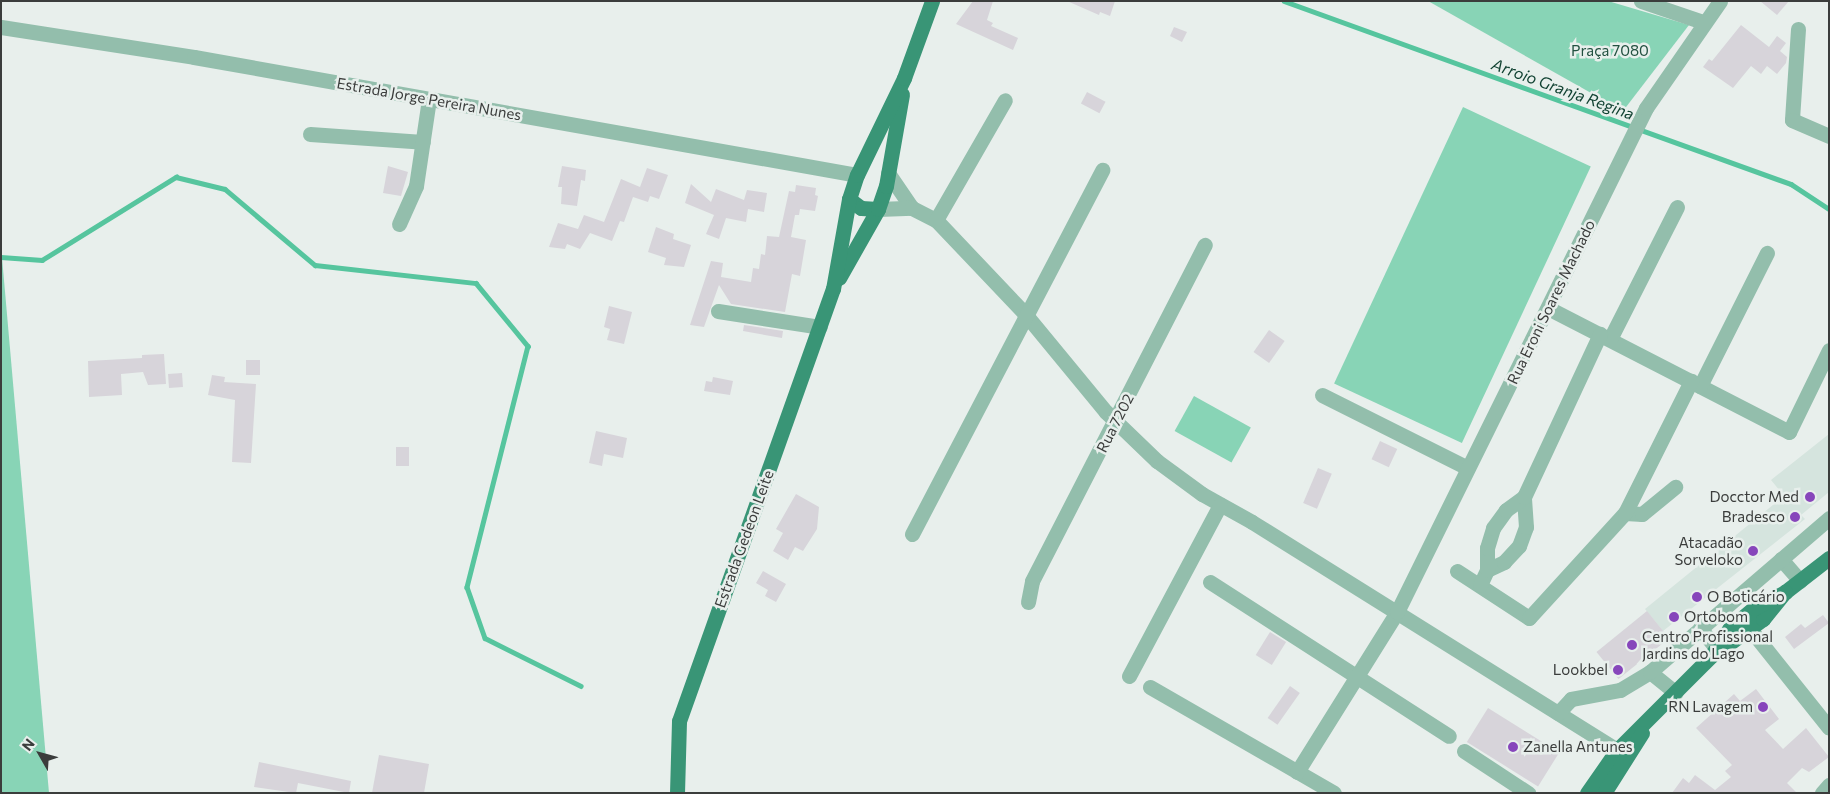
<!DOCTYPE html>
<meta charset="utf-8">
<style>
body{margin:0}
#map{position:relative;width:1830px;height:794px;overflow:hidden;background:#e8efec;font-family:Commissioner,sans-serif}
div>[style]{position:absolute}
[style*='--x']{left:calc(var(--x)*1px);top:calc(var(--y)*1px);width:calc(var(--w)*1px);rotate:calc(var(--a)*1deg)}
.built>*{inset:0;background:#d5e4de}
.green>*{inset:0;background:#88d4b6;transform-origin:0 0}
.stream>*{height:4.5px;margin:-2.25px;padding:0 2.25px;transform-origin:2.25px;border-radius:2.25px;background:#56c59e}
.building>*{inset:0;background:#d7d4da;transform-origin:0 0}
.minor>*{height:15px;margin:-7.5px;padding:0 7.5px;transform-origin:7.5px;border-radius:7.5px;background:#93beac}
.major>*{height:15px;margin:-7.5px;padding:0 7.5px;transform-origin:7.5px;border-radius:7.5px;background:#399576}
.dots>*{width:14px;height:14px;translate:-50% -50%;box-sizing:border-box;border:2px solid #e8efec;border-radius:50%}
span{translate:-50% -50%;white-space:nowrap;text-align:center;line-height:1.15;-webkit-text-stroke:5px #e8efec;paint-order:stroke}
.park-label{font-size:15px;color:#225140}
.street-label{font-size:15px;color:#3b3d3c}
.poi-label{font-size:15px;color:#3b3d3c}
.right{translate:-100% -50%;text-align:right}
.left{translate:0 -50%;text-align:left}
.water-label{font-size:16px;color:#114232;font-style:italic}
.frame{position:absolute;inset:0;border:2px solid #3b3d3c;pointer-events:none}
.north{position:absolute;left:15px;top:729px;width:50px;height:50px;-webkit-text-stroke:4px #e8efec;paint-order:stroke;rotate:308deg;font-size:14px;font-weight:700;line-height:20px;text-align:center;color:#3b3d3c}
.north::after{content:'';display:block;margin:auto;width:18px;height:22px;background:#3b3d3c;clip-path:polygon(50% 0,100% 100%,50% 72%,0 100%)}
</style>
<div id="map">
<div class="built">
<div style="clip-path:polygon(1829px 434px,1829px 492px,1801px 515px,1805px 519px,1663px 631px,1645px 609px,1784px 496px,1771px 480px)"></div>
</div>
<div class="green">
<div style="clip-path:polygon(1428px 1px,1608px 1px,1689px 25px,1623px 111px)"></div>
<div style="left:1463px;top:107px;width:141px;height:305px;rotate:25deg"></div>
<div style="clip-path:polygon(1px 246px,49px 793px,1px 793px)"></div>
<div style="left:1194px;top:396px;width:65px;height:40px;rotate:29deg"></div>
</div>
<div class="stream">
<div style="--x:1284;--y:1;--w:539;--a:19.85"></div>
<div style="--x:1791;--y:184;--w:45;--a:33.3"></div>
<div style="--x:1;--y:257;--w:41;--a:4.2"></div>
<div style="--x:42;--y:260;--w:158;--a:-31.8"></div>
<div style="--x:176;--y:177;--w:50;--a:13.8"></div>
<div style="--x:225;--y:189;--w:118;--a:40.2"></div>
<div style="--x:315;--y:265;--w:162;--a:6.4"></div>
<div style="--x:476;--y:283;--w:82;--a:50.5"></div>
<div style="--x:528;--y:346;--w:249;--a:104.2"></div>
<div style="--x:467;--y:587;--w:54;--a:70.6"></div>
<div style="--x:485;--y:638;--w:107;--a:26.6"></div>
</div>
<div class="building">
<div style="clip-path:polygon(973px 1px,993px 1px,987px 20px,993px 23px,991px 26px,1018px 38px,1013px 50px,956px 24px)"></div>
<div style="clip-path:polygon(1067px 1px,1115px 1px,1110px 16px,1100px 12px,1099px 15px)"></div>
<div style="clip-path:polygon(1760px 1px,1789px 1px,1777px 15px)"></div>
<div style="clip-path:polygon(1741px 25px,1769px 47px,1777px 36px,1786px 43px,1780px 51px,1787px 57px,1786px 63px,1777px 74px,1767px 66px,1761px 74px,1751px 66px,1733px 88px,1703px 67px,1709px 59px,1712px 61px)"></div>
<div style="clip-path:polygon(1174px 27px,1187px 32px,1182px 42px,1170px 36px)"></div>
<div style="left:1087px;top:92px;width:21px;height:13px;rotate:28deg"></div>
<div style="clip-path:polygon(388px 166px,408px 172px,401px 196px,383px 193px)"></div>
<div style="clip-path:polygon(562px 166px,586px 170px,585px 181px,581px 180px,577px 206px,561px 204px,562px 187px,558px 187px)"></div>
<div style="clip-path:polygon(647px 168px,668px 175px,659px 199px,650px 196px,648px 202px,633px 197px,624px 222px,620px 221px,612px 241px,590px 233px,580px 249px,567px 244px,565px 249px,549px 247px,558px 223px,578px 229px,584px 215px,604px 222px,621px 179px,640px 187px)"></div>
<div style="clip-path:polygon(691px 184px,711px 202px,716px 189px,744px 200px,747px 190px,767px 193px,764px 212px,748px 209px,746px 222px,726px 218px,719px 239px,706px 234px,714px 215px,685px 203px)"></div>
<div style="clip-path:polygon(796px 185px,816px 188px,815px 195px,818px 196px,815px 211px,800px 209px,799px 215px,795px 215px,791px 237px,806px 240px,800px 276px,792px 274px,785px 312px,731px 304px,719px 285px,704px 327px,690px 325px,711px 261px,723px 263px,721px 277px,751px 282px,753px 268px,759px 269px,761px 254px,765px 255px,767px 236px,779px 237px,789px 191px,795px 192px)"></div>
<div style="clip-path:polygon(656px 227px,674px 234px,673px 239px,691px 245px,684px 267px,664px 265px,666px 258px,648px 252px)"></div>
<div style="clip-path:polygon(609px 306px,632px 312px,624px 344px,607px 340px,610px 329px,604px 327px)"></div>
<div style="clip-path:polygon(744px 325px,783px 331px,782px 338px,743px 331px)"></div>
<div style="left:1269px;top:330px;width:19px;height:27px;rotate:35deg"></div>
<div style="clip-path:polygon(164px 354px,166px 384px,148px 385px,143px 372px,121px 374px,122px 395px,89px 397px,88px 361px,142px 358px,142px 355px)"></div>
<div style="left:246px;top:360px;width:14px;height:15px"></div>
<div style="left:182px;top:373px;width:14px;height:14px;rotate:86deg"></div>
<div style="clip-path:polygon(212px 375px,225px 377px,224px 382px,256px 384px,251px 463px,232px 462px,235px 400px,208px 395px)"></div>
<div style="clip-path:polygon(713px 377px,733px 381px,730px 395px,704px 391px,706px 381px,712px 382px)"></div>
<div style="clip-path:polygon(596px 431px,627px 438px,623px 458px,604px 454px,602px 466px,589px 463px)"></div>
<div style="left:1380px;top:441px;width:19px;height:20px;rotate:25deg"></div>
<div style="left:396px;top:447px;width:13px;height:19px"></div>
<div style="left:1318px;top:468px;width:15px;height:38px;rotate:23deg"></div>
<div style="clip-path:polygon(796px 494px,819px 507px,817px 529px,803px 551px,795px 547px,788px 560px,773px 551px,783px 533px,776px 529px)"></div>
<div style="clip-path:polygon(763px 571px,786px 584px,776px 602px,765px 596px,768px 590px,756px 583px)"></div>
<div style="left:1647px;top:611px;width:35px;height:65px;rotate:51deg"></div>
<div style="clip-path:polygon(1823px 615px,1829px 623px,1794px 649px,1785px 637px,1801px 624px,1805px 628px)"></div>
<div style="left:1270px;top:632px;width:19px;height:27px;rotate:32deg"></div>
<div style="left:1290px;top:686px;width:12px;height:39px;rotate:35deg"></div>
<div style="clip-path:polygon(1756px 689px,1779px 719px,1765px 730px,1783px 749px,1806px 728px,1829px 757px,1809px 772px,1802px 768px,1787px 783px,1797px 793px,1672px 793px,1683px 778px,1689px 783px,1695px 775px,1715px 790px,1731px 777px,1725px 771px,1732px 765px,1696px 728px,1734px 694px,1740px 701px)"></div>
<div style="left:1488px;top:708px;width:84px;height:40px;rotate:32deg"></div>
<div style="clip-path:polygon(379px 755px,429px 764px,424px 793px,372px 793px)"></div>
<div style="clip-path:polygon(259px 762px,351px 781px,349px 793px,298px 783px,296px 793px,254px 787px)"></div>
</div>
<div class="minor">
<div style="--x:1641;--y:1;--w:65;--a:18.7"></div>
<div style="--x:1;--y:27;--w:195;--a:8.8"></div>
<div style="--x:194;--y:57;--w:673;--a:10.09"></div>
<div style="--x:1798;--y:29;--w:91;--a:93.8"></div>
<div style="--x:1792;--y:120;--w:40;--a:23.4"></div>
<div style="--x:310;--y:134;--w:113;--a:4"></div>
<div style="--x:888;--y:173;--w:42;--a:55.6"></div>
<div style="--x:878;--y:209;--w:34;--a:-2"></div>
<div style="--x:912;--y:208;--w:27;--a:27"></div>
<div style="--x:936;--y:220;--w:131;--a:46.5"></div>
<div style="--x:1026;--y:315;--w:126;--a:50.5"></div>
<div style="--x:1106;--y:412;--w:71;--a:43.9"></div>
<div style="--x:1157;--y:461;--w:56;--a:36.3"></div>
<div style="--x:1202;--y:494;--w:57;--a:29.2"></div>
<div style="--x:1252;--y:522;--w:442;--a:32"></div>
<div style="--x:936;--y:220;--w:138;--a:-60.1"></div>
<div style="--x:399;--y:224;--w:42;--a:-65.9"></div>
<div style="--x:416;--y:186;--w:88;--a:-81.5"></div>
<div style="--x:1548;--y:308;--w:271;--a:27.2"></div>
<div style="--x:1789;--y:432;--w:91;--a:-64"></div>
<div style="--x:718;--y:311;--w:103;--a:8.9"></div>
<div style="--x:1610;--y:339;--w:148;--a:-63.1"></div>
<div style="--x:1700;--y:386;--w:149;--a:-63.3"></div>
<div style="--x:1322;--y:395;--w:163;--a:26.6"></div>
<div style="--x:1625;--y:513;--w:17;--a:3"></div>
<div style="--x:1642;--y:514;--w:43;--a:-39.3"></div>
<div style="--x:912;--y:534;--w:411;--a:-62.4"></div>
<div style="--x:1781;--y:559;--w:29;--a:49"></div>
<div style="--x:1487;--y:570;--w:19;--a:-25"></div>
<div style="--x:1504;--y:562;--w:22;--a:-47"></div>
<div style="--x:1519;--y:546;--w:20;--a:-70"></div>
<div style="--x:1526;--y:527;--w:30;--a:-94"></div>
<div style="--x:1457;--y:571;--w:86;--a:33.1"></div>
<div style="--x:1529;--y:618;--w:142;--a:-47.6"></div>
<div style="--x:1625;--y:513;--w:148;--a:-63.4"></div>
<div style="--x:1210;--y:582;--w:284;--a:32.8"></div>
<div style="--x:1480;--y:585;--w:17;--a:-65"></div>
<div style="--x:1487;--y:570;--w:22;--a:-90"></div>
<div style="--x:1487;--y:548;--w:21;--a:-73"></div>
<div style="--x:1493;--y:528;--w:22;--a:-54"></div>
<div style="--x:1506;--y:510;--w:22;--a:-36"></div>
<div style="--x:1524;--y:497;--w:180;--a:-65"></div>
<div style="--x:1028;--y:602;--w:21;--a:-79"></div>
<div style="--x:1032;--y:581;--w:378;--a:-62.8"></div>
<div style="--x:1742;--y:619;--w:139;--a:51.4"></div>
<div style="--x:1700;--y:628;--w:26;--a:51"></div>
<div style="--x:1650;--y:672;--w:33;--a:39"></div>
<div style="--x:1129;--y:676;--w:194;--a:-62"></div>
<div style="--x:1150;--y:687;--w:212;--a:29.9"></div>
<div style="--x:1558;--y:713;--w:19;--a:-47"></div>
<div style="--x:1571;--y:699;--w:50;--a:-10.4"></div>
<div style="--x:1620;--y:690;--w:35;--a:-31"></div>
<div style="--x:1650;--y:672;--w:236;--a:-40.7"></div>
<div style="--x:1464;--y:751;--w:77;--a:33.3"></div>
<div style="--x:1297;--y:772;--w:189;--a:-58"></div>
<div style="--x:1397;--y:612;--w:562;--a:-63.71"></div>
<div style="--x:1646;--y:108;--w:130;--a:-55.3"></div>
<div style="--x:1822;--y:793;--w:11;--a:-49"></div>
</div>
<div class="major">
<div style="--x:849;--y:199;--w:15;--a:37"></div>
<div style="--x:861;--y:208;--w:17;--a:3"></div>
<div style="--x:839;--y:278;--w:79;--a:-60.5"></div>
<div style="--x:878;--y:209;--w:24;--a:-71"></div>
<div style="--x:886;--y:186;--w:93;--a:-80.1"></div>
<div style="--x:1716;--y:653;--w:58;--a:-35.9"></div>
<div style="--x:1763;--y:619;--w:35;--a:-51"></div>
<div style="--x:1785;--y:592;--w:56;--a:-37.7"></div>
<div style="--x:677;--y:793;--w:72;--a:-88.4"></div>
<div style="--x:679;--y:721;--w:459;--a:-70.4"></div>
<div style="--x:833;--y:289;--w:91;--a:-79.9"></div>
<div style="--x:849;--y:199;--w:25;--a:-72"></div>
<div style="--x:857;--y:175;--w:108;--a:-64.1"></div>
<div style="--x:904;--y:78;--w:82;--a:-70"></div>
<div style="--x:1587;--y:793;--w:52;--a:-55.1"></div>
<div style="--x:1617;--y:750;--w:133;--a:-45"></div>
<div style="--x:1711;--y:656;--w:34;--a:-56"></div>
<div style="--x:1730;--y:628;--w:31;--a:-40"></div>
<div style="--x:1754;--y:608;--w:35;--a:-27"></div>
<div style="--x:1604;--y:793;--w:71;--a:-57.7"></div>
</div>
<div class="dots">
<div style="left:1810px;top:497px;background:#8746bb"></div>
<div style="left:1795px;top:517px;background:#8746bb"></div>
<div style="left:1753px;top:551px;background:#8746bb"></div>
<div style="left:1697px;top:597px;background:#8746bb"></div>
<div style="left:1674px;top:617px;background:#8746bb"></div>
<div style="left:1632px;top:645px;background:#8746bb"></div>
<div style="left:1618px;top:670px;background:#8746bb"></div>
<div style="left:1763px;top:707px;background:#8746bb"></div>
<div style="left:1513px;top:747px;background:#8746bb"></div>
</div>
<div class="park-label">
<span style="left:1610px;top:51px">Praça 7080</span>
</div>
<div class="street-label">
<span style="left:429px;top:99px;rotate:10deg">Estrada Jorge Pereira Nunes</span>
<span style="left:1551px;top:302px;rotate:-64deg">Rua Eroni Soares Machado</span>
<span style="left:1115px;top:423px;rotate:-63deg">Rua 7202</span>
<span style="left:744px;top:539px;rotate:-70deg">Estrada Gedeon Leite</span>
</div>
<div class="poi-label">
<span class="right" style="left:1799px;top:497px">Docctor Med</span>
<span class="right" style="left:1785px;top:517px">Bradesco</span>
<span class="right" style="left:1743px;top:551px">Atacadão<br>Sorveloko</span>
<span class="left" style="left:1707px;top:597px">O Boticário</span>
<span class="left" style="left:1684px;top:617px">Ortobom</span>
<span class="left" style="left:1642px;top:645px">Centro Profissional<br>Jardins do Lago</span>
<span class="right" style="left:1608px;top:670px">Lookbel</span>
<span class="right" style="left:1753px;top:707px">RN Lavagem</span>
<span class="left" style="left:1523px;top:747px">Zanella Antunes</span>
</div>
<div class="water-label">
<span style="left:1563px;top:89px;rotate:20deg">Arroio Granja Regina</span>
</div>
<div class="frame"></div>
<div class="north">N</div>
</div>
